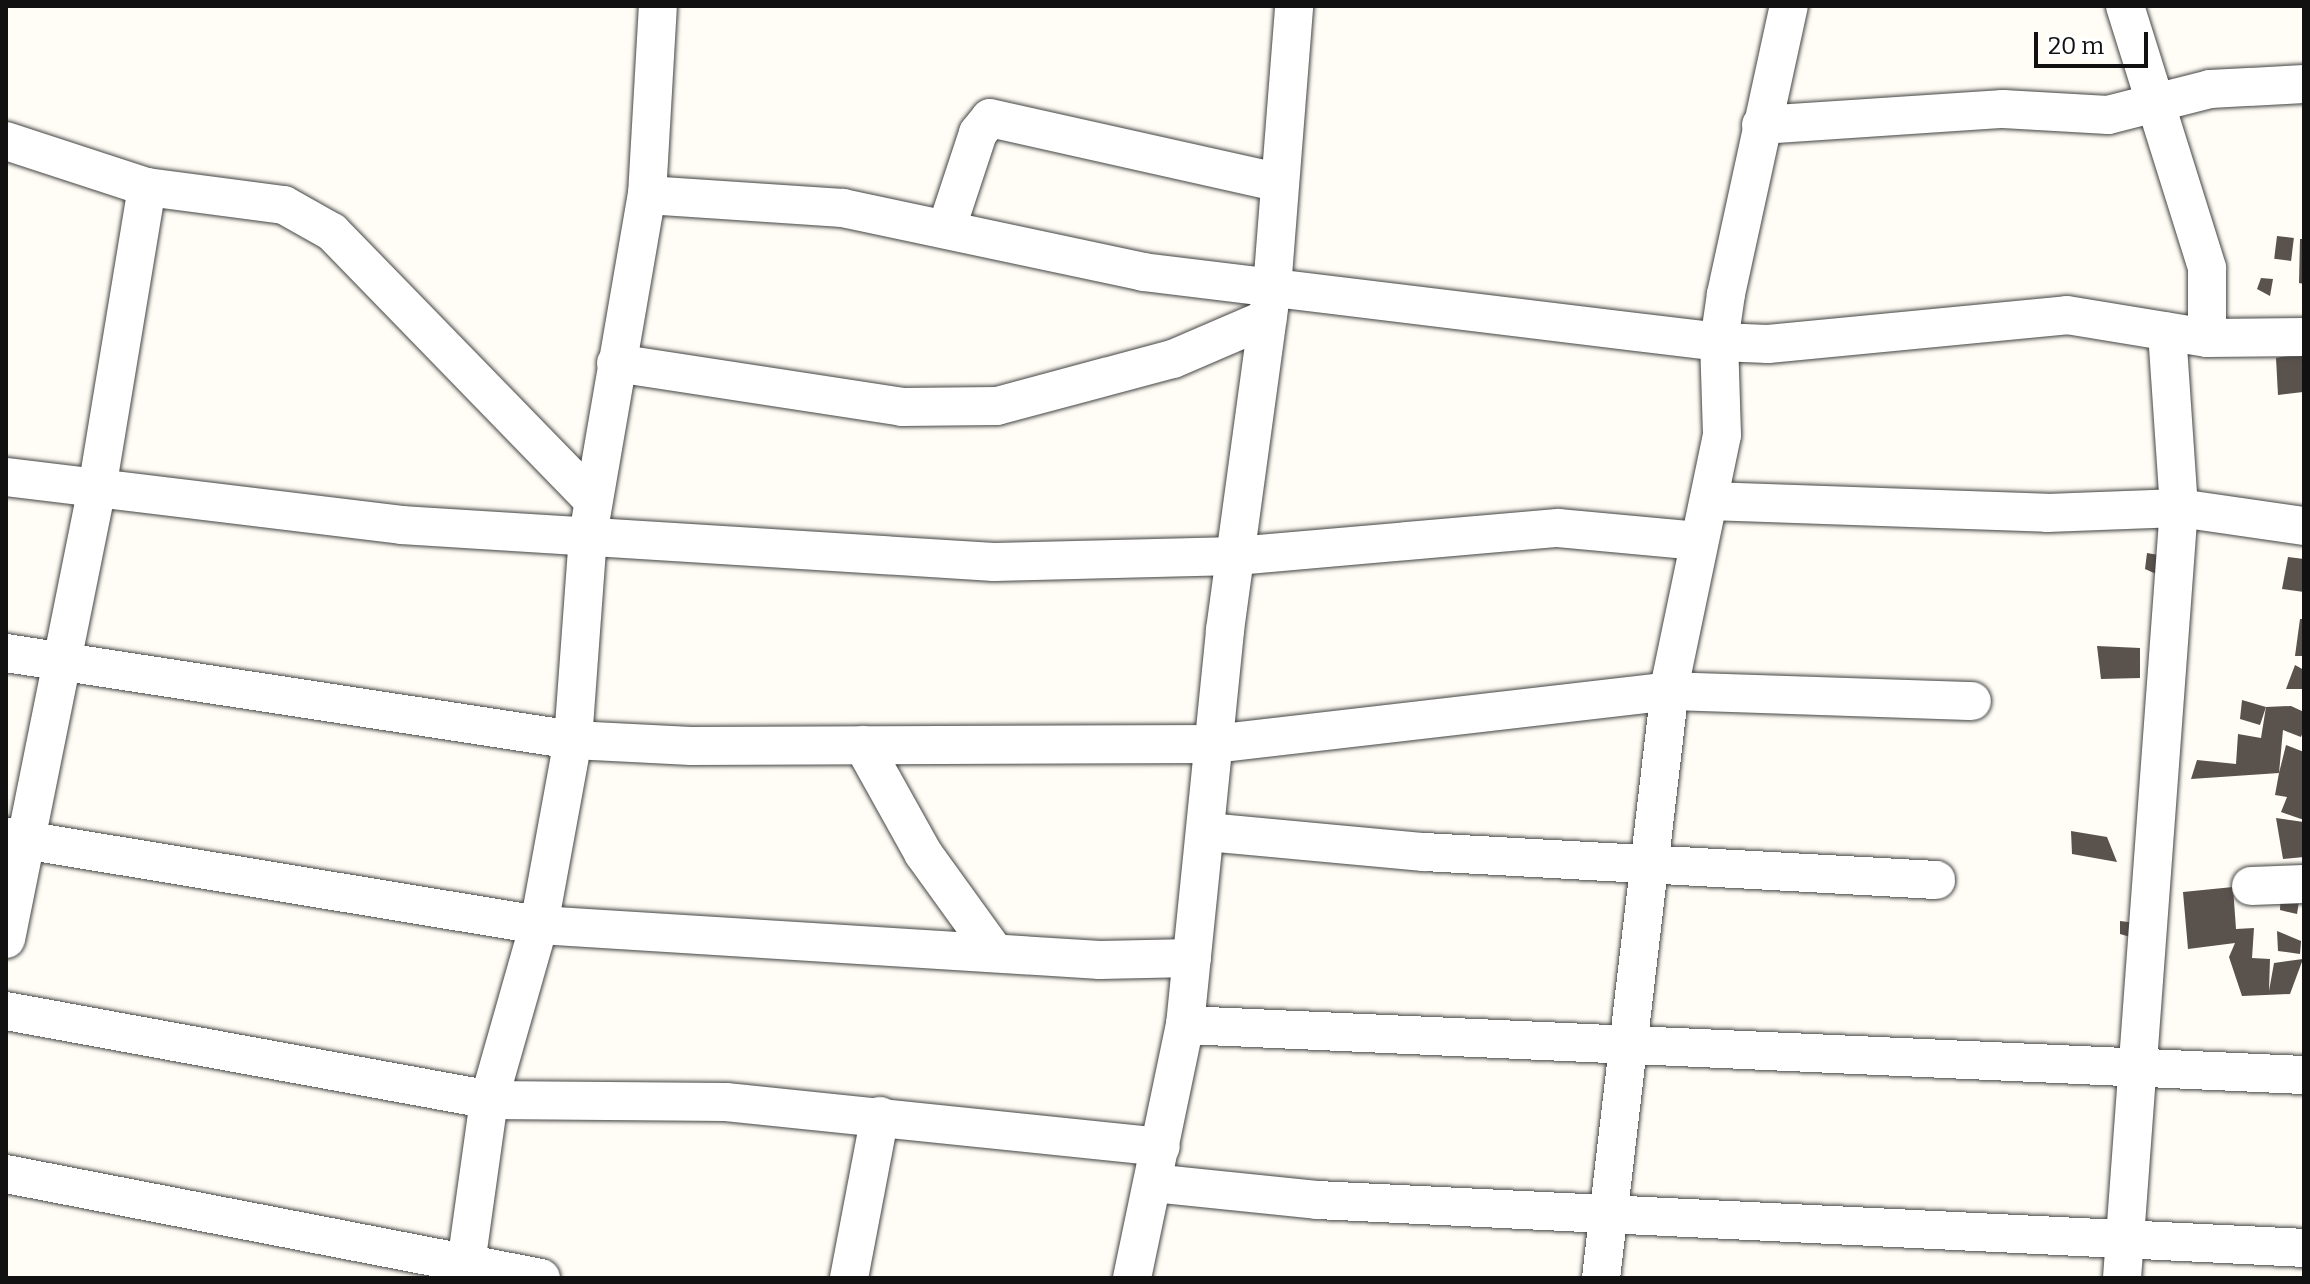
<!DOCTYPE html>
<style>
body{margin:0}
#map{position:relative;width:2310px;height:1284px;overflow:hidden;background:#fffdf5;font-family:Bitter,serif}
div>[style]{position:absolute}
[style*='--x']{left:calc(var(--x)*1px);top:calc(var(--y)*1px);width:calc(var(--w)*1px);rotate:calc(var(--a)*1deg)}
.building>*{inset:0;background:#5a524d;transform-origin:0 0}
.roads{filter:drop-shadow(0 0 2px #444) drop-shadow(0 0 2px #444)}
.minor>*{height:38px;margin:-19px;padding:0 19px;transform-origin:19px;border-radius:19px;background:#fff}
span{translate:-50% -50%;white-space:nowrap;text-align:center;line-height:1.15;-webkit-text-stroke:8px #fff;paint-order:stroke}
.frame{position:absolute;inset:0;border:8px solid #111;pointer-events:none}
.scale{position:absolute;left:2034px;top:32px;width:114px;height:36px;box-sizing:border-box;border:4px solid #111;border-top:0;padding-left:10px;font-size:24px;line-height:28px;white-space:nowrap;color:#111;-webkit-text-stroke:6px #fff;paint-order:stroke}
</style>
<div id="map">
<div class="building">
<div style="left:2277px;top:236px;width:17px;height:23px;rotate:7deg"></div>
<div style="clip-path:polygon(2300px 239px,2304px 239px,2304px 284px,2299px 283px)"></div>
<div style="clip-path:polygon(2261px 278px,2273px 279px,2270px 296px,2257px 289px)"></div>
<div style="clip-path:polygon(2303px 353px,2303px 392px,2278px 395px,2276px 358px)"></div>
<div style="clip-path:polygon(2147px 553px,2164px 556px,2163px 577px,2145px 569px)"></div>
<div style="clip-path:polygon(2288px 557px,2304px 559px,2304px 592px,2282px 589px)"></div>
<div style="clip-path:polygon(2300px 619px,2304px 619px,2304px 656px,2295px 656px)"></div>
<div style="clip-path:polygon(2097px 646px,2140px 648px,2140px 678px,2101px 679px)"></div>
<div style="clip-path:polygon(2295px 665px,2304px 670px,2304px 689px,2286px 689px)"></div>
<div style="clip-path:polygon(2242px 700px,2266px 707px,2260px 725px,2240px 719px)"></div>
<div style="clip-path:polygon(2291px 706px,2304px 712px,2304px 729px,2301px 737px,2283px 730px,2279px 773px,2286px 745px,2304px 752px,2304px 820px,2281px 812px,2287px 797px,2275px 795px,2279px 773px,2191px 779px,2197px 760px,2236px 764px,2238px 734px,2261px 738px,2266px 707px)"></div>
<div style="clip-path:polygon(2276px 818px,2304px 822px,2304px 857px,2283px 859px)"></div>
<div style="clip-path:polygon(2071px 831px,2107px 837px,2117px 862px,2072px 854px)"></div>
<div style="clip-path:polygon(2233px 887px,2236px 929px,2254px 928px,2252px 958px,2270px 959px,2269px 991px,2274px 963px,2303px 959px,2290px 994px,2242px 996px,2229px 957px,2235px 943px,2188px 949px,2183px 892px)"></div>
<div style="clip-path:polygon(2281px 890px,2300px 895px,2297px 914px,2280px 910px)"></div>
<div style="clip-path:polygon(2120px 921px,2136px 923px,2137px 939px,2120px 934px)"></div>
<div style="clip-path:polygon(2277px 931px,2301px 941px,2300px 954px,2278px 951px)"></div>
</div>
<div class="roads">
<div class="minor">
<div style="--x:2125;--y:6;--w:275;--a:72.6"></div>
<div style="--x:2207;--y:268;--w:70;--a:90"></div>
<div style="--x:1761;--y:125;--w:243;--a:-3.8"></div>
<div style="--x:2003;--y:109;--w:105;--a:3.3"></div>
<div style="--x:2108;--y:115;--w:105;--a:-14.3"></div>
<div style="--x:2210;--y:89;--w:94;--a:-3"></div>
<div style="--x:6;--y:141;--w:148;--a:18.1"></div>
<div style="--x:147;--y:187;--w:138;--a:7.5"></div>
<div style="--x:284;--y:205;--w:55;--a:29.4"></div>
<div style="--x:332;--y:232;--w:374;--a:45.8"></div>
<div style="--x:647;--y:195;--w:196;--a:3.8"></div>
<div style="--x:843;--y:208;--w:307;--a:12"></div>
<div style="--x:1143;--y:272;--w:580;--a:6.93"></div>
<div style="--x:1719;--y:342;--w:49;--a:2.3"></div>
<div style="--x:1768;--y:344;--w:300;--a:-5.5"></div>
<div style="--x:2067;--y:315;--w:142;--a:9.3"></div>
<div style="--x:2207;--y:338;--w:97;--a:-0.6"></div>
<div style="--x:947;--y:227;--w:99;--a:-71.7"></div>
<div style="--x:978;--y:133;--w:19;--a:-51"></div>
<div style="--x:990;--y:118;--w:293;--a:12.6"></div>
<div style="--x:616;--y:363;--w:289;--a:8.7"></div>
<div style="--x:902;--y:407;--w:95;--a:-0.6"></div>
<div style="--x:997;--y:406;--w:182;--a:-15"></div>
<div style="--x:1173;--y:359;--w:103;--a:-23.3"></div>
<div style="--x:6;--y:477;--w:398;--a:6.9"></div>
<div style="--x:401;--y:525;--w:594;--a:3.57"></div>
<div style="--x:994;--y:562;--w:242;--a:-1.4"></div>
<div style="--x:1236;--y:556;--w:323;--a:-5"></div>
<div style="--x:1558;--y:528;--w:141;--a:5.3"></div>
<div style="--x:1709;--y:501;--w:338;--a:2"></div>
<div style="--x:2047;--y:513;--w:132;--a:-2.2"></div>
<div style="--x:2179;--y:508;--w:126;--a:8.2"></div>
<div style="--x:6;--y:653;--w:574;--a:8.72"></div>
<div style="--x:573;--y:740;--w:118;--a:2.9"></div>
<div style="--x:691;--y:746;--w:523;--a:-0.22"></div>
<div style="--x:1214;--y:744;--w:458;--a:-6.6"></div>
<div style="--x:1669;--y:691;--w:303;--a:1.9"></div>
<div style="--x:863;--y:745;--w:124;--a:60.9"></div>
<div style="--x:923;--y:853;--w:123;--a:54.2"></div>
<div style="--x:1207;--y:832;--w:218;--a:5.3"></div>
<div style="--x:1424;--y:852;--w:513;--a:3.13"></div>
<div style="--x:6;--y:837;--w:540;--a:9.38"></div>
<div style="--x:539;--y:925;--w:562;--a:3.57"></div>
<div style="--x:1100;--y:960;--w:92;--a:-1.2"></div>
<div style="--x:2251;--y:886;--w:53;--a:-2.2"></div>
<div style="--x:6;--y:939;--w:459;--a:-78.6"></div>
<div style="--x:97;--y:489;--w:306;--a:-80.6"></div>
<div style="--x:6;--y:1011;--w:491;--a:10.4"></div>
<div style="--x:489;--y:1100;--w:237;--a:0.5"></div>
<div style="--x:726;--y:1102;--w:437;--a:5.9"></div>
<div style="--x:1185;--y:1025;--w:1120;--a:2.56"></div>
<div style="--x:6;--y:1174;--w:545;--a:11"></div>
<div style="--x:1153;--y:1183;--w:165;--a:5.9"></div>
<div style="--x:1317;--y:1200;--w:988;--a:2.78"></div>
<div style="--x:464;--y:1278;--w:180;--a:-82"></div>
<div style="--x:489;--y:1100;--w:182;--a:-74.1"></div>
<div style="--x:539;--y:925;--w:188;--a:-79.6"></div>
<div style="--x:573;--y:740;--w:206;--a:-85.8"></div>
<div style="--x:588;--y:535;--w:345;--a:-80.2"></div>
<div style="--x:647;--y:195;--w:189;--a:-86.7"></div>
<div style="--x:849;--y:1278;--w:165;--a:-79.2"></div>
<div style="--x:1132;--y:1278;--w:258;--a:-78.2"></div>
<div style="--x:1185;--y:1025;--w:397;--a:-84.2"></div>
<div style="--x:1225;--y:630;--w:345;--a:-82.2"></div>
<div style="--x:1272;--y:288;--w:283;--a:-85.5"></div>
<div style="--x:1601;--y:1278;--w:603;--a:-83.33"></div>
<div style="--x:1671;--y:679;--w:249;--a:-78.2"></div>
<div style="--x:1722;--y:435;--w:93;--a:-91.8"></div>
<div style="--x:1719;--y:342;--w:49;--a:-81.7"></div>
<div style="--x:1726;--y:294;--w:295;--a:-77.7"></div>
<div style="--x:2122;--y:1278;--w:772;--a:-85.77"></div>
<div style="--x:2179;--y:508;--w:177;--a:-93.9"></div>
</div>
</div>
<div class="frame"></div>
<div class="scale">20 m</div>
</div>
